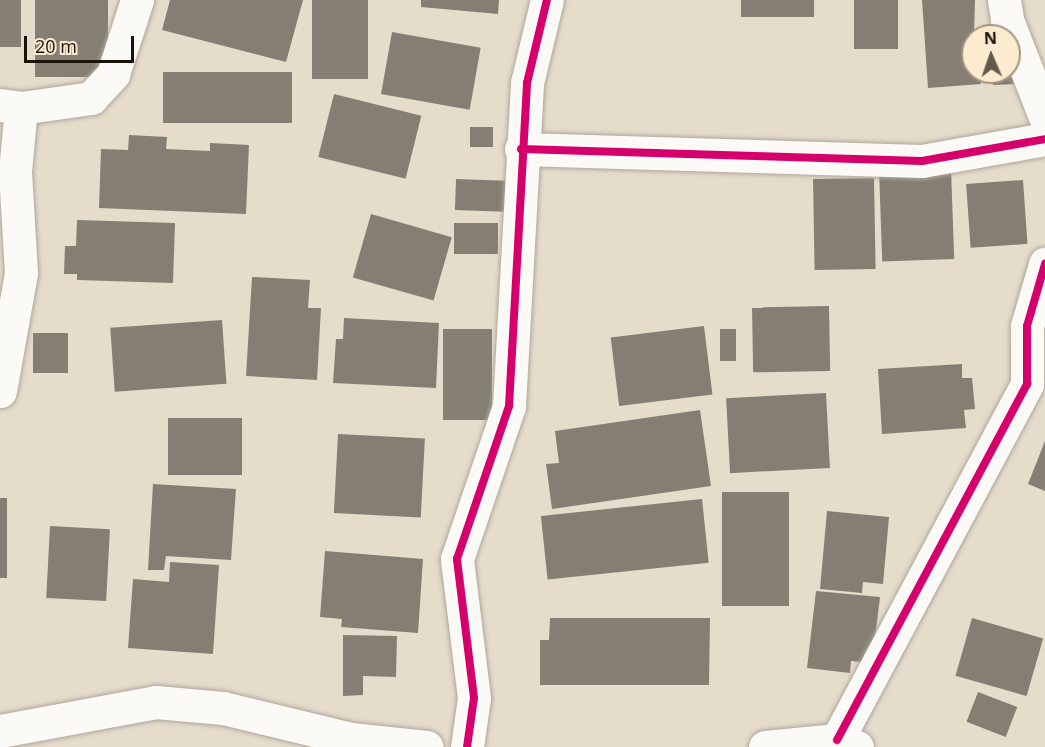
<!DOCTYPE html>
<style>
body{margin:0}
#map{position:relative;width:1045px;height:747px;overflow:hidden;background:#e6dccc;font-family:"Open Sans",sans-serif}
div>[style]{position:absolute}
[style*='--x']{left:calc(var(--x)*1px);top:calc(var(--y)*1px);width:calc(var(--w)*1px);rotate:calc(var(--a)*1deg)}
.building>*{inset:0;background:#857e72;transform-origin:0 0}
.roads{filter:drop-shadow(0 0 2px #aea79b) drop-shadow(0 0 2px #aea79b)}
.street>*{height:33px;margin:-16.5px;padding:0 16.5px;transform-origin:16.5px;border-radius:16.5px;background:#fbfaf7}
.secondary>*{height:33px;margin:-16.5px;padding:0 16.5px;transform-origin:16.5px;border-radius:16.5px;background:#fbfaf7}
.cycleway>*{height:8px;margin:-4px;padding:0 4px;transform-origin:4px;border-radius:4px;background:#d6006c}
span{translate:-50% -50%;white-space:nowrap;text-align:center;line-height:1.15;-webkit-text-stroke:6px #fdebcf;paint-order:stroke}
.north{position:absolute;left:961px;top:24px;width:60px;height:60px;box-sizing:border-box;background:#fdebcf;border:2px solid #a29580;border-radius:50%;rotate:358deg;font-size:16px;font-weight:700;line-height:24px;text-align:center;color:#191309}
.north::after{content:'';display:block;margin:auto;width:21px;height:27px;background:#61594d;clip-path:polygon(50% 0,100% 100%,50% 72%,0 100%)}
.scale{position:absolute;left:24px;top:36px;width:110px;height:27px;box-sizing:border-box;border:3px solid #191309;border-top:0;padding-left:8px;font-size:18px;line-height:21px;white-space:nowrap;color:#191309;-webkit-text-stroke:4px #fdebcf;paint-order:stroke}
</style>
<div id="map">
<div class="building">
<div style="left:0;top:0;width:21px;height:47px"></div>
<div style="left:35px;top:0;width:73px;height:77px"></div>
<div style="clip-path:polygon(170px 0,303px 0,286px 62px,162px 30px)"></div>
<div style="left:312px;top:0;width:56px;height:79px"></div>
<div style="clip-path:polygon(421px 0,499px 0,498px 14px,421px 7px)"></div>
<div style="left:741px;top:0;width:73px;height:17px"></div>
<div style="left:854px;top:0;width:44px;height:49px"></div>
<div style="clip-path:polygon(922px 0,975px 0,973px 72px,980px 72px,981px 84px,928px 88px)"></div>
<div style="left:392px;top:32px;width:90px;height:63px;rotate:10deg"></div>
<div style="clip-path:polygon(1009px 65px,1016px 84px,993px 85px,994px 72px,1009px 72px)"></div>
<div style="left:163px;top:72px;width:129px;height:51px"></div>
<div style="left:334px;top:94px;width:90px;height:65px;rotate:14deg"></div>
<div style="left:470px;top:127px;width:23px;height:20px"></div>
<div style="clip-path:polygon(129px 135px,167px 137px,166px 149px,210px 151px,210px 143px,249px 145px,246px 214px,99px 208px,101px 149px,128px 150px)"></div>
<div style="left:951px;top:168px;width:91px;height:72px;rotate:88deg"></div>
<div style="left:874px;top:178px;width:91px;height:61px;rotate:89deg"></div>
<div style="left:456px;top:179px;width:50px;height:31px;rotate:2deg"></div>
<div style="left:1023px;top:180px;width:64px;height:57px;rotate:86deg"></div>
<div style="left:371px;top:214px;width:84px;height:66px;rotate:16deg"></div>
<div style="clip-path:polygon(77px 220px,175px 223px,173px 283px,77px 280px,77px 274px,64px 274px,65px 246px,76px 246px)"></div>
<div style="left:454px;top:223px;width:44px;height:31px"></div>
<div style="clip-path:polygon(252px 277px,310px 280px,308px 308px,321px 308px,317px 380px,246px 376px)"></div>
<div style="left:829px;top:306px;width:65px;height:77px;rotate:89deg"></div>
<div style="clip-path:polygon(344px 318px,439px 323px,436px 388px,333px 383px,336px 339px,343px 339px)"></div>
<div style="left:222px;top:320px;width:64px;height:112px;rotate:86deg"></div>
<div style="left:704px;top:326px;width:69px;height:94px;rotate:83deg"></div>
<div style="left:443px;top:329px;width:49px;height:91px"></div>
<div style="left:720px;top:329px;width:16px;height:32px"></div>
<div style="left:68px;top:333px;width:40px;height:35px;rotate:90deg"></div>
<div style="clip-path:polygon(962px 364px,962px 378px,972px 378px,975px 409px,964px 410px,966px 428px,882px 434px,878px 369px)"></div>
<div style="left:826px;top:393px;width:75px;height:100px;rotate:87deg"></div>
<div style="clip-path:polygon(700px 410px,711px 486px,552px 509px,546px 464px,559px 463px,555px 431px)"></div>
<div style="left:242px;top:418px;width:57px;height:74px;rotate:90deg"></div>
<div style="left:338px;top:434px;width:87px;height:79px;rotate:3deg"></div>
<div style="clip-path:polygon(1045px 441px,1045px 491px,1028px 484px)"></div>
<div style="clip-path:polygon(153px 484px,236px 489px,231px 560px,166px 556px,164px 570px,148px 570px)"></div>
<div style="left:722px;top:492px;width:67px;height:114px"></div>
<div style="left:0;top:498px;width:7px;height:80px"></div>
<div style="left:702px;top:499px;width:64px;height:162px;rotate:84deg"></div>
<div style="clip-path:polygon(827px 511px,889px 517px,883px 584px,863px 582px,862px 593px,820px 589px)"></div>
<div style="left:50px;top:526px;width:60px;height:72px;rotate:3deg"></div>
<div style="clip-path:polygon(325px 551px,423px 559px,418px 633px,341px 627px,342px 619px,320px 617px)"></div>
<div style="clip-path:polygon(170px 562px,219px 565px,213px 654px,128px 648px,133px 579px,169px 582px)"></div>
<div style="clip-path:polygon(816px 591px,880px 597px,872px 663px,851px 661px,850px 673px,807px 668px)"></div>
<div style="clip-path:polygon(550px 618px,710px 618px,709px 685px,540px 685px,540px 640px,549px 640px)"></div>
<div style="left:972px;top:618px;width:74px;height:60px;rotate:16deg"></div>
<div style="clip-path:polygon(343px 635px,397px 636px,396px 677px,363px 676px,363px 695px,343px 696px)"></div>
<div style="left:978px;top:692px;width:42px;height:32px;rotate:21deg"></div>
</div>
<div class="roads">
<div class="street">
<div style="--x:1004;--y:0;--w:20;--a:81"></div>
<div style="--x:1007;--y:20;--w:104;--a:68.6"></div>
<div style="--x:0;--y:105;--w:21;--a:8"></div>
<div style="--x:21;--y:108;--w:64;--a:95.4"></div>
<div style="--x:15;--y:172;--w:101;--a:86.6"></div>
<div style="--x:21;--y:273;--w:120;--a:100.1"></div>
<div style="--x:21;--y:108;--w:71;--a:-8.1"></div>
<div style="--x:91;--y:98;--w:33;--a:-47"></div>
<div style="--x:113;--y:74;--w:78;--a:-72"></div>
<div style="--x:521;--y:149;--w:401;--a:1.7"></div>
<div style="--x:922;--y:161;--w:125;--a:-10.1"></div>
<div style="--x:0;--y:731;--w:159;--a:-10.5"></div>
<div style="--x:156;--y:702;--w:67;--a:5.1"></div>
<div style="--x:223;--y:708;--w:132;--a:13.6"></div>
<div style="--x:351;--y:739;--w:76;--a:6"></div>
<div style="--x:837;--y:740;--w:404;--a:-61.9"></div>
<div style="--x:1027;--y:384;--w:58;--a:-90"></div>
<div style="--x:1027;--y:326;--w:65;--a:-73.8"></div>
<div style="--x:765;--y:747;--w:72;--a:-5.6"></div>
<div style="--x:837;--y:740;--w:21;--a:19"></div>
</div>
<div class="secondary">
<div style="--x:467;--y:747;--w:49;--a:-81.9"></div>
<div style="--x:474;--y:698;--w:140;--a:-97"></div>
<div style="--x:457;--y:559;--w:162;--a:-71.2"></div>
<div style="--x:509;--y:406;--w:324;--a:-86.8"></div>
<div style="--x:527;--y:83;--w:85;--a:-76.5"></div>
</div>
</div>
<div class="cycleway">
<div style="--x:521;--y:149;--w:401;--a:1.7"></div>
<div style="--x:922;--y:161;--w:125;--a:-10.1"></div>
<div style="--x:837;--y:740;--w:404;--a:-61.9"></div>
<div style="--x:1027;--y:384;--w:58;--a:-90"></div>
<div style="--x:1027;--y:326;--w:65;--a:-73.8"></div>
<div style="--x:467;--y:747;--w:49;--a:-81.9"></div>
<div style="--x:474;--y:698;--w:140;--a:-97"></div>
<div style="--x:457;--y:559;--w:162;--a:-71.2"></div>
<div style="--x:509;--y:406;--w:324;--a:-86.8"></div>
<div style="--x:527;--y:83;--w:85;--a:-76.5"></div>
</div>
<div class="north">N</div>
<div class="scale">20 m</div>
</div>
